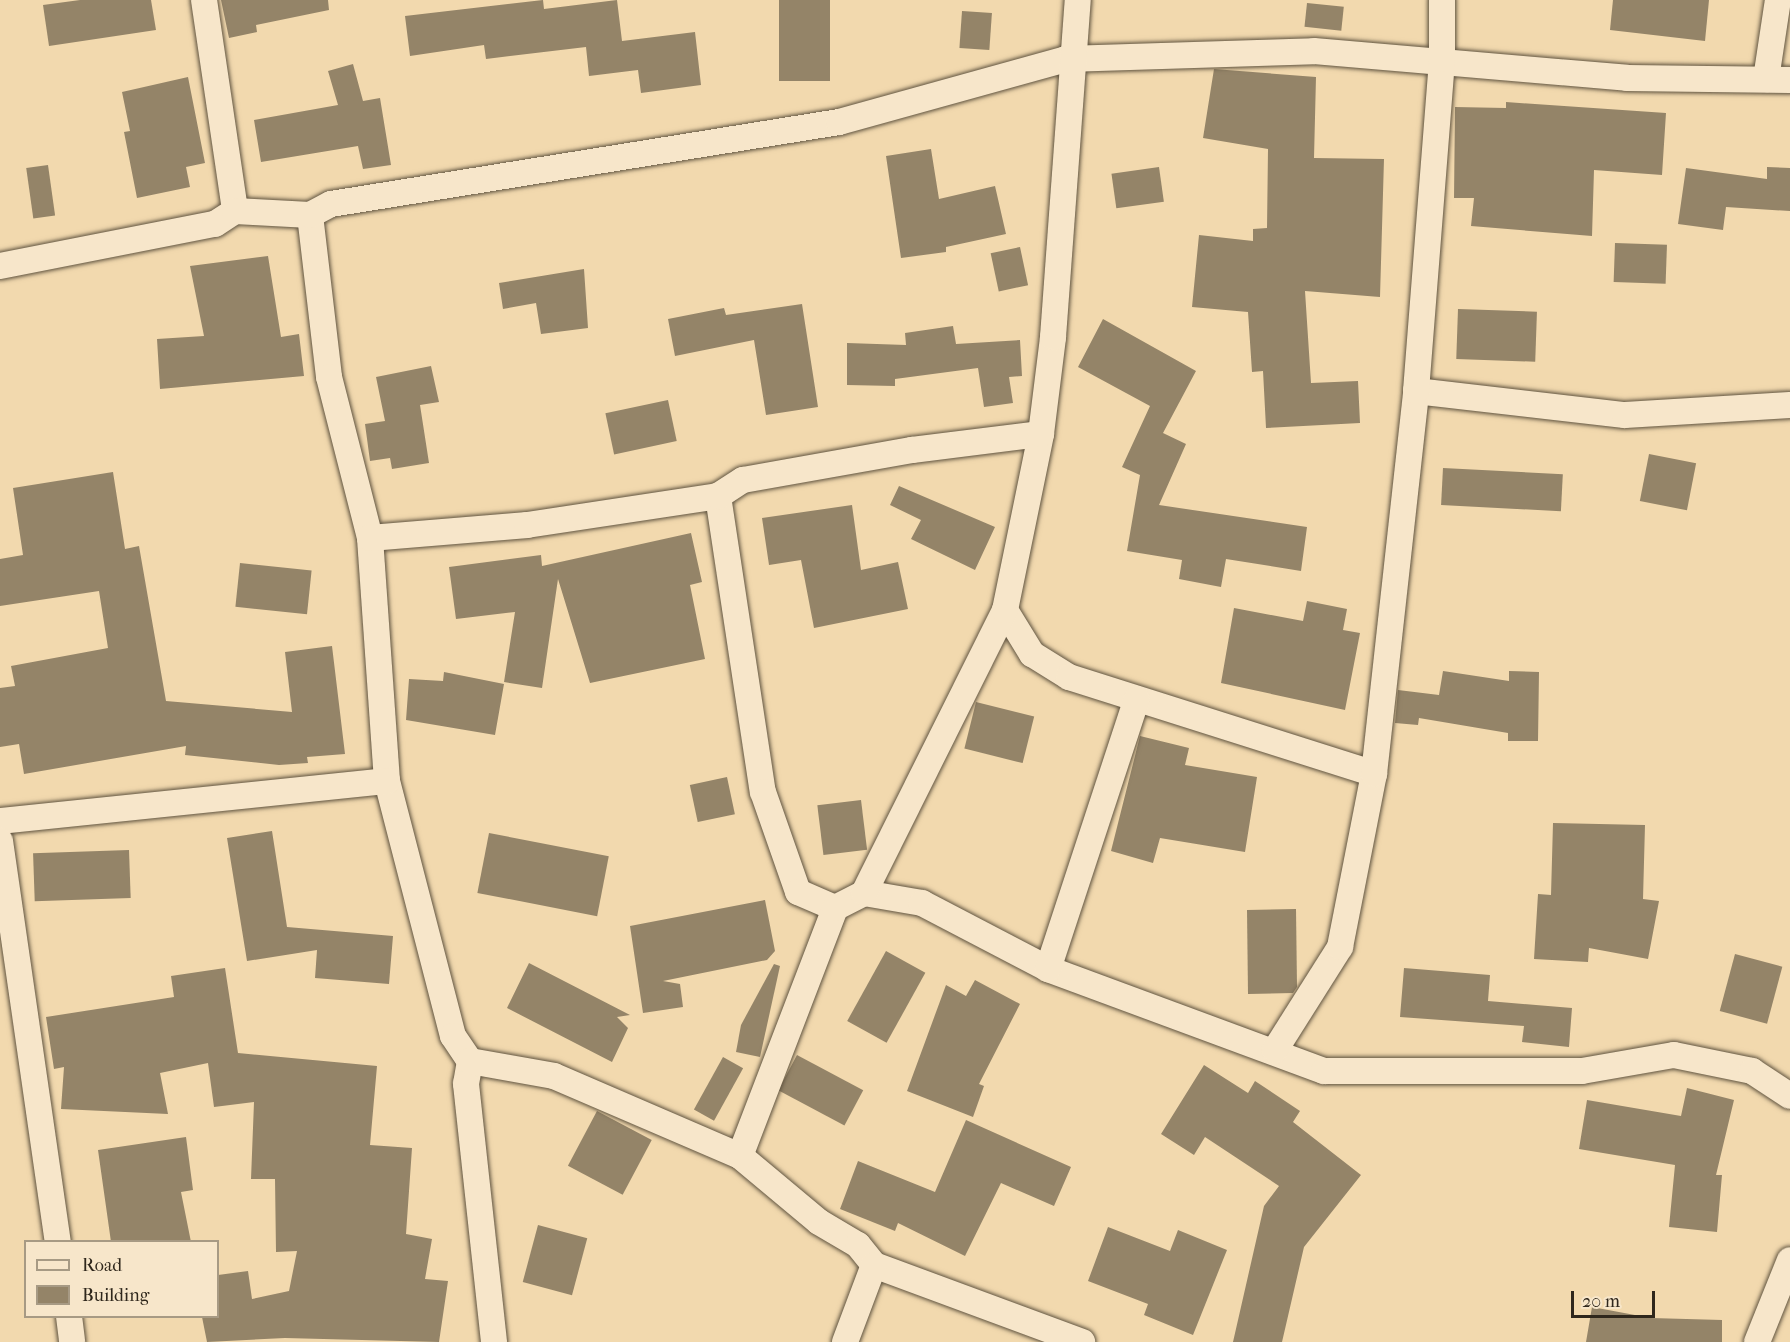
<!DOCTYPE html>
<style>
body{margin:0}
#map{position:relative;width:1790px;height:1342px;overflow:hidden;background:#f2d9ae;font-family:"IM FELL French Canon",serif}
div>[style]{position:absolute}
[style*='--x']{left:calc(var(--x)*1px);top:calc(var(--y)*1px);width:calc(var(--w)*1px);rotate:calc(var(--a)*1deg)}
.building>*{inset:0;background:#948468;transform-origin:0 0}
.roads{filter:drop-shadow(0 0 2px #605440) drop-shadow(0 0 2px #605440)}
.minor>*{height:26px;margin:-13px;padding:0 13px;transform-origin:13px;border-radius:13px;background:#f7e6ca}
span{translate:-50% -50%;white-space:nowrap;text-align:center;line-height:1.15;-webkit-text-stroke:4.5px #f7e6ca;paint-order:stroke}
.legend{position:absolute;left:24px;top:1240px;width:195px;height:78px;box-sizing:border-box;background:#f7e6ca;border:2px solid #a79a84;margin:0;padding:8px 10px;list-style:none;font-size:18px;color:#2f271c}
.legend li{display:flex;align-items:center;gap:12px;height:30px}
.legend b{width:30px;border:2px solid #a79a84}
.scale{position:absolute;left:1571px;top:1291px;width:84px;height:27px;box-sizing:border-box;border:3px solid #2f271c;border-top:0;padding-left:8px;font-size:18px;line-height:21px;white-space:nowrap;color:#2f271c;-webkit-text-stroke:4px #f7e6ca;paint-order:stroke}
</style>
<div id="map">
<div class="building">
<div style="clip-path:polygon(80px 0,151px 0,156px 30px,49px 46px,43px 5px)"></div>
<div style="clip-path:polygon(221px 0,328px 0,329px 10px,256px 25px,257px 32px,229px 38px)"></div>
<div style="clip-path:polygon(543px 0,544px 9px,617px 0,622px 41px,695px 32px,701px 85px,641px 93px,638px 70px,589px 76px,586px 47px,486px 59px,484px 45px,410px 56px,405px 16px)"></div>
<div style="left:779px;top:0;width:51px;height:81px"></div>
<div style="clip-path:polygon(1613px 0,1709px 0,1705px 41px,1610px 30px)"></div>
<div style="left:1307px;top:3px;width:37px;height:24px;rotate:6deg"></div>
<div style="left:962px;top:11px;width:30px;height:37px;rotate:4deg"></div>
<div style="clip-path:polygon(353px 64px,363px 101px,380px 98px,391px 165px,363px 169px,358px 146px,261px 162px,254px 120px,338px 105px,328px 71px)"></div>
<div style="clip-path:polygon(1214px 69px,1316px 77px,1314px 158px,1384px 159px,1380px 297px,1305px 291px,1311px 383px,1358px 381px,1360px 423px,1266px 428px,1263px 371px,1252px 372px,1248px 312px,1192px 307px,1199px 235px,1253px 241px,1253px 229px,1267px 228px,1268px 149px,1203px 138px)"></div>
<div style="clip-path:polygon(188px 77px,205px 163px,186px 167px,190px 187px,137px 198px,124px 132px,130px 131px,122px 92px)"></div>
<div style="clip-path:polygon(1506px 102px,1666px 113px,1662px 175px,1594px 170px,1592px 236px,1471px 226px,1474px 198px,1454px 198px,1455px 107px,1506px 108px)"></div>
<div style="clip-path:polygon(931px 149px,939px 199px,995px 186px,1006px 234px,946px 247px,946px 252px,901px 258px,886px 156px)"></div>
<div style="left:48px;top:165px;width:51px;height:22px;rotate:82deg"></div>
<div style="left:1159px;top:167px;width:35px;height:48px;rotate:82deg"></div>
<div style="clip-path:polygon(1767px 167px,1790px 168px,1790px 211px,1726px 207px,1723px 230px,1678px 224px,1686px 168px,1767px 179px)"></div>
<div style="left:1615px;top:243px;width:52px;height:39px;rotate:2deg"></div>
<div style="left:1020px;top:247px;width:39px;height:30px;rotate:78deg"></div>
<div style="clip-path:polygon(268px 256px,281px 337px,299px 334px,304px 376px,160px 389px,157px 339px,204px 336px,190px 266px)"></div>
<div style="clip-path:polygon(584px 269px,588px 328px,541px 334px,536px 303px,503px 309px,499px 283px)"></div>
<div style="clip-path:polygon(802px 304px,818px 407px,766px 415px,754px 340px,675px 356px,668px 319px,724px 308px,726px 315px)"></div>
<div style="left:1458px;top:309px;width:79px;height:50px;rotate:2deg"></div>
<div style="clip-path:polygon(1103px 319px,1196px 371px,1163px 433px,1186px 444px,1159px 505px,1307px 527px,1301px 571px,1226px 559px,1221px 587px,1179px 579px,1182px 560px,1127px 551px,1140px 475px,1122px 467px,1150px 406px,1078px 367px)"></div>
<div style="clip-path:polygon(953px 326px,956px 344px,1020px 340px,1022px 376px,1009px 377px,1013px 403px,984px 407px,978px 368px,895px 379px,895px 386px,847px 385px,847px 343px,906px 345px,905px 333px)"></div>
<div style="clip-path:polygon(431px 366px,439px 402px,420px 405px,429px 463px,392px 469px,390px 458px,370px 461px,365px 424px,385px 421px,376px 377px)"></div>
<div style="left:668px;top:400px;width:42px;height:64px;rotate:78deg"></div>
<div style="left:1649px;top:454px;width:48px;height:48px;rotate:11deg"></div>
<div style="left:1443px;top:468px;width:120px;height:37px;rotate:3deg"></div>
<div style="clip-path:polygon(113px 472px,125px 549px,139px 546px,166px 701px,292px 712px,285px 652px,332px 646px,345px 754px,307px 757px,308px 763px,279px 765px,185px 755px,186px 746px,24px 774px,19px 744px,0 747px,0 688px,15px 686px,11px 666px,108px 648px,99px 591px,0 606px,0 559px,23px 555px,13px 488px)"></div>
<div style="clip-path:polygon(899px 486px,995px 527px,975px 570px,911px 539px,921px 520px,890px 505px)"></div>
<div style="clip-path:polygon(852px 505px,861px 570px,898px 562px,908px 609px,814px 628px,801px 560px,769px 565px,762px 518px)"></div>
<div style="clip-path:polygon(691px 533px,702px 582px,690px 585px,705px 659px,590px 683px,558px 579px,542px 688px,504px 682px,515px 612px,456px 619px,449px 567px,541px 555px,542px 566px)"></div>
<div style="left:240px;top:563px;width:72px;height:44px;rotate:6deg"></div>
<div style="clip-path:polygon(1307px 601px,1347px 609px,1343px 630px,1360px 633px,1345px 710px,1221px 683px,1234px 608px,1303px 621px)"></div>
<div style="clip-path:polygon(1443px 671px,1509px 681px,1509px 671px,1539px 672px,1538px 741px,1508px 741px,1508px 733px,1419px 718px,1418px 725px,1395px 723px,1398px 690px,1439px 695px)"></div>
<div style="clip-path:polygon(444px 672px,504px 684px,495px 735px,406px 720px,409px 679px,443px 681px)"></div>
<div style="left:976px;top:702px;width:60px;height:48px;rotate:14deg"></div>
<div style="clip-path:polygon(1140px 736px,1189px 748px,1185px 765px,1257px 777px,1245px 852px,1160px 838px,1153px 863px,1111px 851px)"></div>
<div style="left:727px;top:777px;width:38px;height:38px;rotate:78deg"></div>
<div style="left:861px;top:800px;width:50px;height:44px;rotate:83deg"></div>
<div style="clip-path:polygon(1553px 823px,1645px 825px,1643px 899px,1659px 901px,1648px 959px,1589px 948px,1588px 962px,1534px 959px,1538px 894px,1551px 895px)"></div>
<div style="clip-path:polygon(272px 831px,287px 927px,393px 936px,389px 984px,315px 978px,317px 950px,247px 961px,227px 838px)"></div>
<div style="left:489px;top:833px;width:122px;height:61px;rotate:11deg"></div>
<div style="left:129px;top:850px;width:48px;height:96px;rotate:88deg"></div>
<div style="clip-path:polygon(765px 900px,775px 951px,767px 960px,663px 981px,680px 984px,683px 1007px,643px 1013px,630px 926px)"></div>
<div style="clip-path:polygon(1296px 909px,1297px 987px,1293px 993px,1248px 994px,1247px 910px)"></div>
<div style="left:886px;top:951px;width:45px;height:80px;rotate:29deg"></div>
<div style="left:1735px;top:954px;width:49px;height:59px;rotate:15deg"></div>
<div style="clip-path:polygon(529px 963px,630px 1015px,617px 1017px,628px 1028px,612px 1062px,507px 1008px)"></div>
<div style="clip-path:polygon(774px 964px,780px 966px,760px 1057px,736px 1052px,741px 1025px)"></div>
<div style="clip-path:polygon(225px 968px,238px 1053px,377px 1066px,370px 1145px,412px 1148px,406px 1234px,432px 1239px,425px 1279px,448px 1281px,439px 1342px,285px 1338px,207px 1342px,202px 1317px,218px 1317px,218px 1275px,248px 1271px,252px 1299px,289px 1291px,297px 1251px,276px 1252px,275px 1179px,251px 1179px,254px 1102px,214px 1107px,208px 1063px,160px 1073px,168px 1114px,61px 1109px,64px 1067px,54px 1069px,46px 1017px,174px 997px,171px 976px)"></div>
<div style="clip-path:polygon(1404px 968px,1490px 975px,1488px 1001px,1572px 1008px,1569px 1047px,1522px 1042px,1524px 1026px,1400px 1017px)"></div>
<div style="clip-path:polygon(975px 980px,1020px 1004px,979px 1084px,984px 1086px,973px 1117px,907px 1091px,946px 985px,966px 996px)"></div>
<div style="left:797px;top:1055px;width:75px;height:40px;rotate:28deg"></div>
<div style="left:723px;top:1057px;width:23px;height:60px;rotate:29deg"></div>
<div style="clip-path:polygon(1204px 1065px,1248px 1093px,1255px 1081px,1300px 1111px,1293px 1122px,1361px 1175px,1304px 1247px,1282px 1342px,1233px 1342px,1264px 1206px,1279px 1186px,1205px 1137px,1194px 1155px,1161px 1134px)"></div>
<div style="clip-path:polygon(1687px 1088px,1734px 1100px,1716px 1175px,1722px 1175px,1717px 1232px,1669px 1227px,1675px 1165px,1579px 1149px,1587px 1100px,1681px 1116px)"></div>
<div style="left:597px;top:1111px;width:62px;height:62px;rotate:28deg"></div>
<div style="clip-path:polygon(966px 1120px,1071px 1167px,1054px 1206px,1001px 1183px,965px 1256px,898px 1223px,895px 1231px,840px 1209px,858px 1161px,935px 1192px)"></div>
<div style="clip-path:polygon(186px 1137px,193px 1190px,181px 1192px,191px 1242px,111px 1242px,98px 1150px)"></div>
<div style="left:538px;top:1225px;width:51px;height:59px;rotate:15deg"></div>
<div style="clip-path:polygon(1108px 1227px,1170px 1251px,1178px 1230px,1227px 1250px,1193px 1335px,1144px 1315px,1148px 1304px,1088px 1281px)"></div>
<div style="clip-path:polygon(1592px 1307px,1651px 1318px,1722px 1320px,1722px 1342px,1586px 1342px)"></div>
</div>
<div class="roads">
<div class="minor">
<div style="--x:204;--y:0;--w:213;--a:81.6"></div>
<div style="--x:1766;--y:79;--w:80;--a:-81.4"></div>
<div style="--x:310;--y:215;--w:163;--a:83.3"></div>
<div style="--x:329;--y:377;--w:166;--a:75.7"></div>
<div style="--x:370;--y:538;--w:244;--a:86"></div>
<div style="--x:387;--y:781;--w:263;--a:75.5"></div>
<div style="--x:453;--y:1036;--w:30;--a:56"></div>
<div style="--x:470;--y:1061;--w:23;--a:100"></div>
<div style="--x:466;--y:1084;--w:260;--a:83.8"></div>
<div style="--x:0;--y:266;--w:219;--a:-11.1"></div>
<div style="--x:215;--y:224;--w:24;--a:-33"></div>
<div style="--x:235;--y:211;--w:75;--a:3.1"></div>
<div style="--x:310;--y:215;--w:24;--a:-28"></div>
<div style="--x:331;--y:204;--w:515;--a:-9.17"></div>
<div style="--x:839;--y:122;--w:236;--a:-15.5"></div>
<div style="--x:1066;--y:59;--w:248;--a:-1.8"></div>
<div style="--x:1314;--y:51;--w:314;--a:4.9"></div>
<div style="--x:1627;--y:78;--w:163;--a:0.7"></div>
<div style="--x:1416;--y:391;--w:210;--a:6.6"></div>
<div style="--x:1625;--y:415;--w:165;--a:-3.5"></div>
<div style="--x:718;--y:496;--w:299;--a:81.4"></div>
<div style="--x:763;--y:792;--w:106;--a:70.7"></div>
<div style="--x:798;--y:892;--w:40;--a:23.4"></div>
<div style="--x:370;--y:538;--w:158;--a:-4.7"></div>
<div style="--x:527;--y:525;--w:193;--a:-8.6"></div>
<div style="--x:718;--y:496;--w:30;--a:-33"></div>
<div style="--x:743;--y:480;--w:172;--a:-10.1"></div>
<div style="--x:912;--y:450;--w:130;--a:-7.1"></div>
<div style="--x:1005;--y:610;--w:52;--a:58.5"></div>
<div style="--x:1032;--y:654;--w:44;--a:31.9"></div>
<div style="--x:1069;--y:677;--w:320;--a:17.6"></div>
<div style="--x:0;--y:821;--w:389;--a:-5.9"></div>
<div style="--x:0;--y:841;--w:405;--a:81.8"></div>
<div style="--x:864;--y:893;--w:59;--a:9.8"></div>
<div style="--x:922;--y:903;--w:142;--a:27.6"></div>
<div style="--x:1048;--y:969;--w:294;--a:20.3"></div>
<div style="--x:1324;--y:1071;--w:258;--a:0"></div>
<div style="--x:1582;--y:1071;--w:93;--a:-9.9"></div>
<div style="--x:1674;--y:1055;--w:80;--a:11.6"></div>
<div style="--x:1752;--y:1071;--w:45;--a:33.3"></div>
<div style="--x:1048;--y:969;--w:284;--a:-71.8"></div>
<div style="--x:1275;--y:1050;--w:122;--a:-57.7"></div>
<div style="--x:1340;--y:947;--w:176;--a:-78.9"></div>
<div style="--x:1374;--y:774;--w:385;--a:-83.7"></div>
<div style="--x:1416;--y:391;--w:333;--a:-85.5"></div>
<div style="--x:1442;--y:59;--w:59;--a:-90"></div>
<div style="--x:470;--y:1061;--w:85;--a:10.1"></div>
<div style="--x:554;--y:1076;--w:202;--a:23.3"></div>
<div style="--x:740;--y:1156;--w:103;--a:39.9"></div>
<div style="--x:819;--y:1222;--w:45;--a:30.5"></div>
<div style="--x:858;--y:1245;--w:26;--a:51"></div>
<div style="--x:874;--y:1265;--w:222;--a:20.3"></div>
<div style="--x:740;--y:1156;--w:266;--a:-69"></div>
<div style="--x:835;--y:908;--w:33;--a:-27"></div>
<div style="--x:864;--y:893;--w:316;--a:-63.5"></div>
<div style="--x:1005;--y:610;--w:180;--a:-78.4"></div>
<div style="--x:1041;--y:434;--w:98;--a:-82.9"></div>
<div style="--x:1053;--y:337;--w:338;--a:-85.8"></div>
<div style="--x:69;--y:1316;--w:26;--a:83"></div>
<div style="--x:845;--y:1342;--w:82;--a:-69.4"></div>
<div style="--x:1757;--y:1342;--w:88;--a:-68.1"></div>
</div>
</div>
<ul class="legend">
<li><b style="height:8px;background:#f7e6ca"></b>Road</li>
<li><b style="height:16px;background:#948468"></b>Building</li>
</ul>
<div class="scale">20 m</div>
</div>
